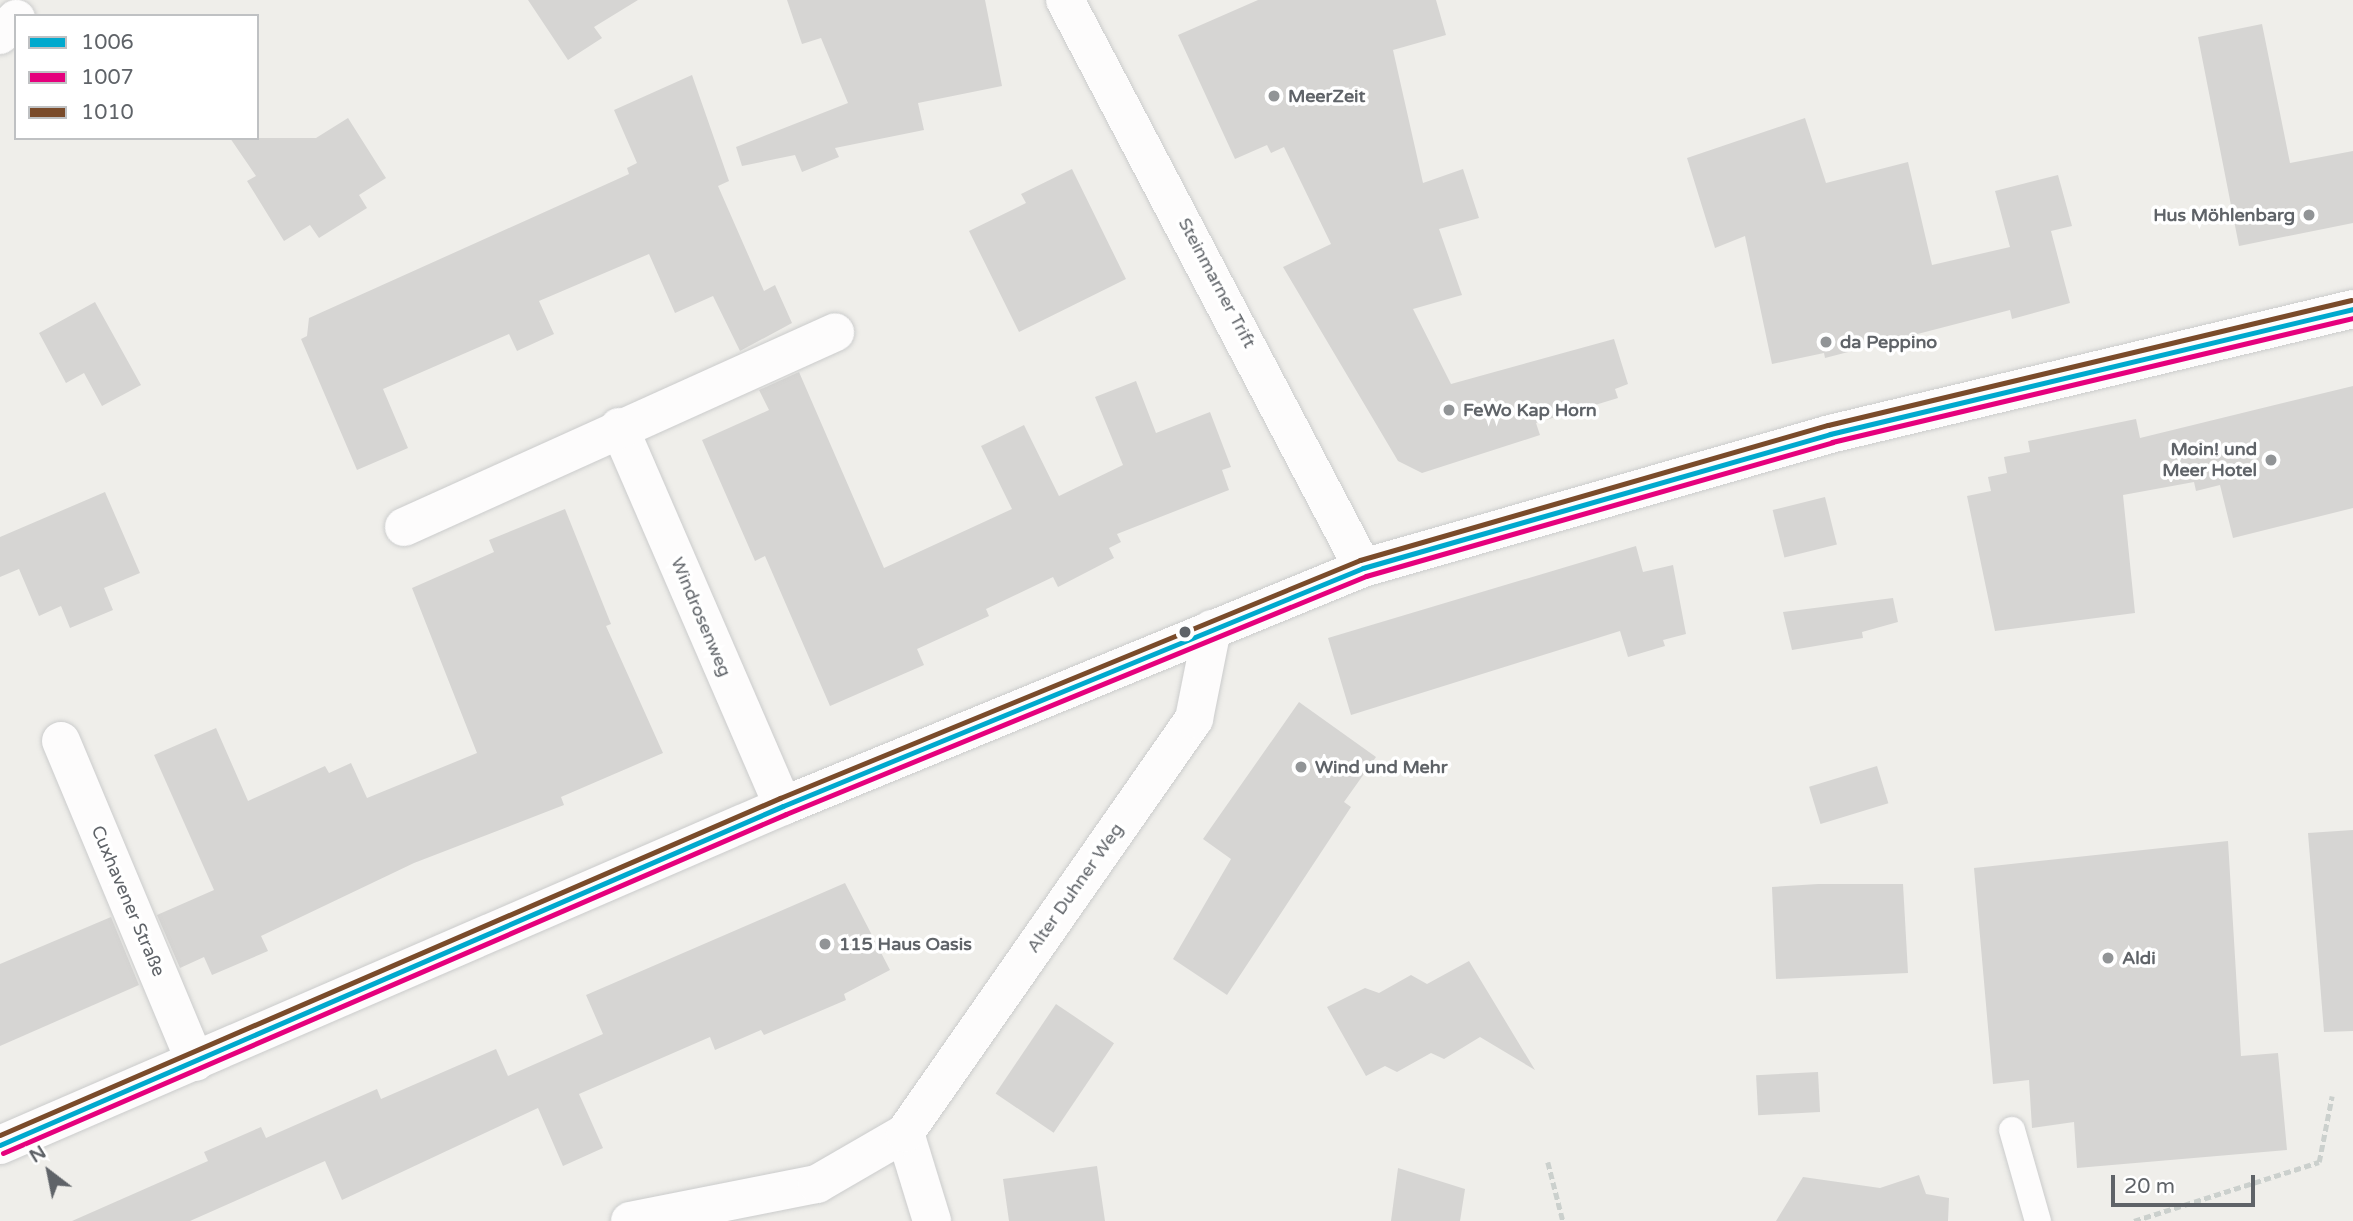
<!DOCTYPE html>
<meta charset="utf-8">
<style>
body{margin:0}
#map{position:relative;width:2353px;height:1221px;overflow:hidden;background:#efeeea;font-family:"Varela Round",sans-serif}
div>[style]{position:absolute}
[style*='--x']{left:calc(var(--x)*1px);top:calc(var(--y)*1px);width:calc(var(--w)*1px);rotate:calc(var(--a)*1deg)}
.building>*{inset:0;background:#d6d5d3;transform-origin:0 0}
.path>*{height:4.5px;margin-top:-2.25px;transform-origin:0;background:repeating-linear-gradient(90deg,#cbd0cd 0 7px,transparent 0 10.5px)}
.roads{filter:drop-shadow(0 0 2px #cbcccc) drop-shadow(0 0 2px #cbcccc)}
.service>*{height:26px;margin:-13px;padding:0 13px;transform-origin:13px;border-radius:13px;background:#fdfcfc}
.minor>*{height:38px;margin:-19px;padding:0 19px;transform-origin:19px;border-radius:19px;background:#fdfcfc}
.bus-1>*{height:5px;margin:-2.5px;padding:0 2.5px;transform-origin:2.5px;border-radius:2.5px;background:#00a9ce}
.bus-2>*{height:5px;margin:-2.5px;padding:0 2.5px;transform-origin:2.5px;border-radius:2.5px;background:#e5007d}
.bus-3>*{height:5px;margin:-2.5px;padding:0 2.5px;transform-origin:2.5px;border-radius:2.5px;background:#7a4b2a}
.dots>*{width:19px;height:19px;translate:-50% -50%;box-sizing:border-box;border:4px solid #fff;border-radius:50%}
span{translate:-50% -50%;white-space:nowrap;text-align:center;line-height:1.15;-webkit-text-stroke:7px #fff;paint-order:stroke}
.poi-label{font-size:18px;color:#5f6368;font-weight:700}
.left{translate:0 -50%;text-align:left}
.right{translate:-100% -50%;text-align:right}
.street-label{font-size:18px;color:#5f6368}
.legend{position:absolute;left:14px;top:14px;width:245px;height:126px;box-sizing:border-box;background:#fff;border:2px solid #bfc1c3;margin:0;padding:9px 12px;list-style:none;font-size:21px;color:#5f6368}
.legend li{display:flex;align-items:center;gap:14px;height:35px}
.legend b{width:35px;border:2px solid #bfc1c3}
.north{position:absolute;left:14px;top:1137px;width:70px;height:70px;-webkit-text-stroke:5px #fff;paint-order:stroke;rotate:328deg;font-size:19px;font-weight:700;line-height:28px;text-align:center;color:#5f6368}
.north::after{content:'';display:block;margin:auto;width:24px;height:32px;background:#5f6368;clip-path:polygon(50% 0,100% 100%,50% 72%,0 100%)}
.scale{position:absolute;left:2111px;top:1175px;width:144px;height:32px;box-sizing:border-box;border:4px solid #5f6368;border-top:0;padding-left:9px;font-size:21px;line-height:24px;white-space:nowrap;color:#5f6368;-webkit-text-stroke:5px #fff;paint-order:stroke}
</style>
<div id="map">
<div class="building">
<div style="clip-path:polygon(528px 0,638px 0,594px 27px,602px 38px,568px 60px)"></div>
<div style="clip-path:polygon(787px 0,985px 0,1002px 86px,918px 103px,924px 130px,835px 148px,839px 157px,802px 172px,795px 155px,742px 166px,736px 147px,848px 103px,821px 38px,802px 44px)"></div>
<div style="clip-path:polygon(1258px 0,1436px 0,1446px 35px,1393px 50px,1423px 183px,1463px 169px,1479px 218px,1439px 229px,1462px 295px,1413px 309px,1451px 384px,1614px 339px,1628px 384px,1615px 389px,1618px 398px,1536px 423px,1540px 435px,1422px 473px,1398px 461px,1283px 267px,1331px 244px,1284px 147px,1271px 153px,1267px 145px,1235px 159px,1178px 35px)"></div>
<div style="clip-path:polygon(2262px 24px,2290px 163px,2353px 151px,2353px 223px,2239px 246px,2198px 37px)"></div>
<div style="clip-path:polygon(692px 75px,729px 181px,718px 186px,764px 291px,775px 285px,792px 323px,740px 351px,713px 296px,675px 313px,649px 254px,539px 301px,554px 334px,517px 351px,509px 334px,383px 389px,408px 448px,357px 470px,301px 339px,307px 336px,309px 318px,629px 174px,627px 168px,637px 163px,614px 110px)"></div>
<div style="clip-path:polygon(348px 118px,386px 178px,359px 195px,367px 208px,319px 238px,310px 225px,284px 241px,247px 181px,256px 176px,230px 138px,316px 138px)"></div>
<div style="clip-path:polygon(1805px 118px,1826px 183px,1908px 162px,1932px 265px,2010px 247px,1995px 191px,2058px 175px,2072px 226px,2051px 231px,2070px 303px,2012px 319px,2010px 310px,1825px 358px,1824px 353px,1772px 364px,1745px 236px,1715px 248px,1687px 158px)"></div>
<div style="clip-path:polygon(1072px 169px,1126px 279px,1019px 332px,969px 231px,1026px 203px,1021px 194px)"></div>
<div style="clip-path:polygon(95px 302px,141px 385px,102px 406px,84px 373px,66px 383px,39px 333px)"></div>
<div style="clip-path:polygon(799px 372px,884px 568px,1012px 509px,981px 446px,1024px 425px,1059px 496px,1123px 465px,1095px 397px,1136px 381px,1156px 433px,1210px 412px,1231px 467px,1222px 470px,1229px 490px,1117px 534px,1121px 542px,1109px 548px,1114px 558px,1058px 587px,1053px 577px,986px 609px,989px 616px,917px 649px,924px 665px,830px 706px,765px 556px,755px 561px,702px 440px,769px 410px,759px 390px)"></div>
<div style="clip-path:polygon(2353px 386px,2353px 508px,2233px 538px,2220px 485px,2196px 491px,2194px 482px,2123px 495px,2135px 613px,1995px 631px,1967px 496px,1991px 491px,1988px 477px,2007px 473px,2004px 457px,2030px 452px,2028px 441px,2136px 419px,2140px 438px)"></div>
<div style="clip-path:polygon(105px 492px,140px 573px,104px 588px,113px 610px,70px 628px,61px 606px,39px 616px,19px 569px,0 577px,0 537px)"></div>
<div style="left:1825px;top:497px;width:49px;height:54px;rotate:76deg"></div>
<div style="clip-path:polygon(565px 509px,611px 624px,606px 626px,663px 753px,561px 797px,564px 805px,414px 863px,261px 936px,268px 951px,212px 975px,204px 957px,180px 968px,157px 915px,214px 890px,154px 755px,216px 728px,248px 801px,325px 766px,329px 773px,351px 763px,367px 798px,477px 753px,412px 588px,494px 552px,489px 540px)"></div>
<div style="clip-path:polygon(1636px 546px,1643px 572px,1673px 565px,1686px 634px,1663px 640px,1665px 646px,1628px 657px,1620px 631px,1351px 715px,1328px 638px)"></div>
<div style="clip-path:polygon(1893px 598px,1898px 622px,1862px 632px,1863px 638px,1792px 650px,1783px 612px)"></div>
<div style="clip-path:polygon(1299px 702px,1376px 757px,1344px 802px,1351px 807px,1227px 995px,1173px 959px,1231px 859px,1203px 839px)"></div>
<div style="left:1877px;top:766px;width:39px;height:71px;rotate:73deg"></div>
<div style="clip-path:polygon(2353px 830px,2353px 1031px,2324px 1032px,2308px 833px)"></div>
<div style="clip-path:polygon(2228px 841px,2241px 1056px,2278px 1053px,2287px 1150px,2077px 1168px,2074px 1122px,2032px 1128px,2029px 1080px,1993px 1084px,1974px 868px)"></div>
<div style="clip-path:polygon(845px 883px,890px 970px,844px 994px,846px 1000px,764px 1035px,761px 1030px,715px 1050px,710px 1037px,579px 1094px,603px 1148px,563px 1166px,538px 1108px,342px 1200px,325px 1161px,190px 1221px,72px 1221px,208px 1161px,204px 1152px,261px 1127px,266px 1138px,377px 1089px,381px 1099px,496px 1049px,508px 1076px,603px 1034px,586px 995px)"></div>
<div style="clip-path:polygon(1818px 884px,1903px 884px,1908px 973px,1776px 979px,1772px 887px)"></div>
<div style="clip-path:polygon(111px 917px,139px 985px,0 1046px,0 964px)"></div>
<div style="clip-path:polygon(1469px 961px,1535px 1070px,1480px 1037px,1444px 1059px,1431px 1053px,1397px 1072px,1385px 1066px,1366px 1076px,1327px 1007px,1365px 988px,1379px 993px,1411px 975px,1427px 984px)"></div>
<div style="left:1056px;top:1004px;width:70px;height:108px;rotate:34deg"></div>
<div style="left:1818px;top:1072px;width:40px;height:62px;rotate:87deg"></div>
<div style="clip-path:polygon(1097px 1166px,1105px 1221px,1009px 1221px,1003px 1179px)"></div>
<div style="clip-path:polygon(1398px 1168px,1465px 1189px,1460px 1221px,1391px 1221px)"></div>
<div style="clip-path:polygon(1919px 1175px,1926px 1194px,1949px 1198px,1948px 1221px,1776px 1221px,1803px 1177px,1880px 1188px)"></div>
</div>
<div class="path">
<div style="--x:1548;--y:1162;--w:61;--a:75.7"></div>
<div style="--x:2134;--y:1221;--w:194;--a:-17.7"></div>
<div style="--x:2319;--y:1162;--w:67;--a:-78.9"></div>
</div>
<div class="roads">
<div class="service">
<div style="--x:2012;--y:1130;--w:95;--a:74.1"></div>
</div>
<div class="minor">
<div style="--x:1065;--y:0;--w:641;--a:62.32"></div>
<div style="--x:0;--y:35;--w:23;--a:-45"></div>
<div style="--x:619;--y:427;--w:413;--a:66.6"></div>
<div style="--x:404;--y:527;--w:473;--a:-24.3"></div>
<div style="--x:61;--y:741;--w:348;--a:67.3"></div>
<div style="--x:905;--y:1133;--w:92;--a:72.9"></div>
<div style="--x:0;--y:1145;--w:853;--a:-23.41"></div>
<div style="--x:783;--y:806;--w:627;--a:-22.31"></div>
<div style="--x:1363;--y:568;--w:486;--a:-16"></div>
<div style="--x:1830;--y:434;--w:538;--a:-13.44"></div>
<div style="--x:630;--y:1221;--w:191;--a:-11.2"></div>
<div style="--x:817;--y:1184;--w:102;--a:-30.1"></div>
<div style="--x:905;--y:1133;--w:505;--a:-55.08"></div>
<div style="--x:1194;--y:719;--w:92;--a:-78.7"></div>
</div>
</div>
<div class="bus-1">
<div style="--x:0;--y:1145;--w:853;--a:-23.41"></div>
<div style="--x:783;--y:806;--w:627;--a:-22.31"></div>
<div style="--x:1363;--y:568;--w:486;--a:-16"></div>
<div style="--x:1830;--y:434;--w:538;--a:-13.44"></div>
</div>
<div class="bus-2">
<div style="--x:3;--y:1153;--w:853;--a:-23.41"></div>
<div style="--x:786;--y:814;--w:627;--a:-22.31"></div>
<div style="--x:1366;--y:576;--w:485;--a:-16"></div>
<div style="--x:1832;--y:442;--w:536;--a:-13.39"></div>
</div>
<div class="bus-3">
<div style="--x:0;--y:1135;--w:850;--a:-23.37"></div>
<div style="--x:780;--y:798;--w:627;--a:-22.31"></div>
<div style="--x:1360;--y:560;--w:487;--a:-16.1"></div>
<div style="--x:1828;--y:425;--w:538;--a:-13.44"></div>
</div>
<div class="dots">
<div style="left:1274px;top:96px;background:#919496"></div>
<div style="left:2309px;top:215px;background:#919496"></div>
<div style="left:1826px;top:342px;background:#919496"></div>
<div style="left:1449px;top:410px;background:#919496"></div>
<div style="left:2271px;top:460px;background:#919496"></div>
<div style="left:1185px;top:632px;background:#5f6368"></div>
<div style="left:1301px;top:767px;background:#919496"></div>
<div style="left:825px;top:944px;background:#919496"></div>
<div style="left:2108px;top:958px;background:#919496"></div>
</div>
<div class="poi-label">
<span class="left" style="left:1288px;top:96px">MeerZeit</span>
<span class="right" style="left:2295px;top:215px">Hus Möhlenbarg</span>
<span class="left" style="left:1840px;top:342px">da Peppino</span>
<span class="left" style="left:1463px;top:410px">FeWo Kap Horn</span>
<span class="right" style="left:2257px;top:460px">Moin! und<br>Meer Hotel</span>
<span class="left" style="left:1315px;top:767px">Wind und Mehr</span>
<span class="left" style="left:839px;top:944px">115 Haus Oasis</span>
<span class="left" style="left:2122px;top:958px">Aldi</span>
</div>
<div class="street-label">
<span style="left:1217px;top:283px;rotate:62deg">Steinmarner Trift</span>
<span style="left:701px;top:617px;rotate:67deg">Windrosenweg</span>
<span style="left:1075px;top:888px;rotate:-55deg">Alter Duhner Weg</span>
<span style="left:128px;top:901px;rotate:67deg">Cuxhavener Straße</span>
</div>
<ul class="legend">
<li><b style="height:9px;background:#00a9ce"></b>1006</li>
<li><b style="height:9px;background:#e5007d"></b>1007</li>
<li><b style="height:9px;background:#7a4b2a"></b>1010</li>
</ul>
<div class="north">N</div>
<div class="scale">20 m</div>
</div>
